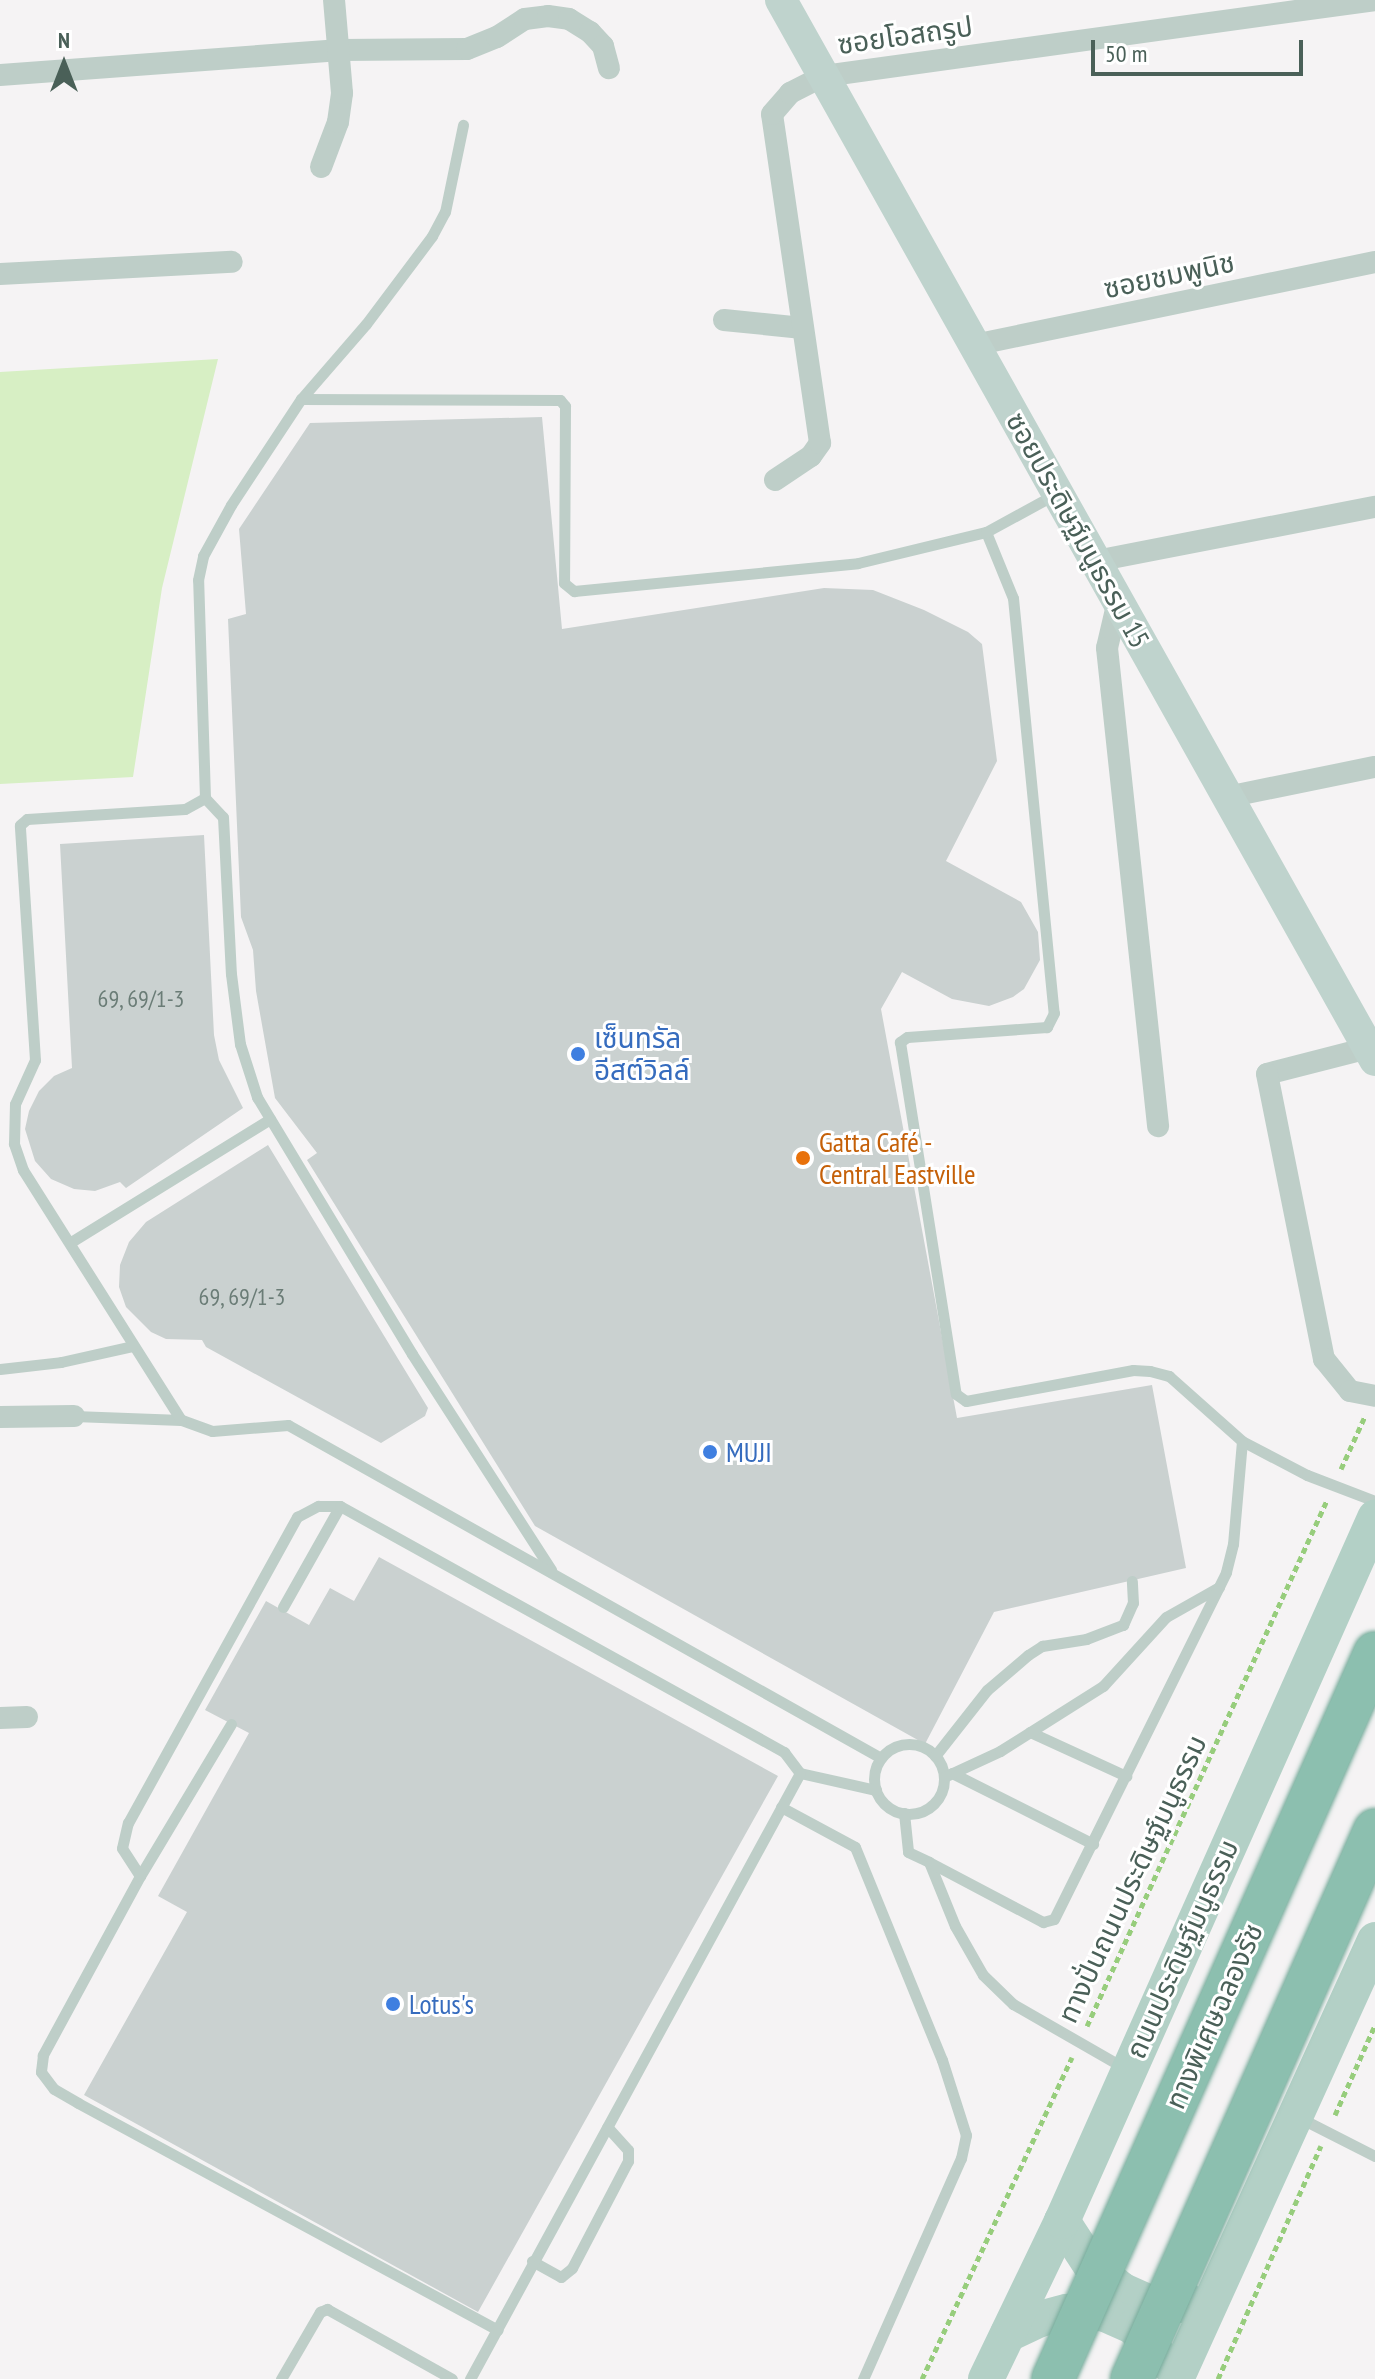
<!DOCTYPE html>
<meta charset="utf-8">
<style>
body{margin:0}
#map{position:relative;width:1375px;height:2379px;overflow:hidden;background:#f5f3f4;font-family:"PT Sans Narrow","Noto Sans Thai",sans-serif}
div>[style]{position:absolute}
[style*='--x']{left:calc(var(--x)*1px);top:calc(var(--y)*1px);width:calc(var(--w)*1px);rotate:calc(var(--a)*1deg)}
.green>*{inset:0;background:#d7efc4}
.building>*{inset:0;background:#cad1d0}
.path>*{height:5px;margin-top:-2.5px;transform-origin:0;background:repeating-linear-gradient(90deg,#97cd7c 0 6px,transparent 0 10px)}
.lane>*{height:11px;margin:-5.5px;padding:0 5.5px;transform-origin:5.5px;border-radius:5.5px;background:#becec8}
.lane>.ring{margin:-5.5px;padding:0;box-sizing:content-box;background:none;border:11px solid #becec8;border-radius:50%}
.street>*{height:22px;margin:-11px;padding:0 11px;transform-origin:11px;border-radius:11px;background:#becec8}
.secondary>*{height:32px;margin:-16px;padding:0 16px;transform-origin:16px;border-radius:16px;background:#bfd3cd}
.primary>*{height:36px;margin:-18px;padding:0 18px;transform-origin:18px;border-radius:18px;background:#b3d0c6}
.bridges{filter:drop-shadow(0 0 2px #77ab9b) drop-shadow(0 0 2px #77ab9b)}
.highway-bridge>*{height:42px;margin:-21px;padding:0 21px;transform-origin:21px;border-radius:21px;background:#8cbfaf}
.dots>*{width:22px;height:22px;translate:-50% -50%;box-sizing:border-box;border:4px solid #fff;border-radius:50%}
span{translate:-50% -50%;white-space:nowrap;text-align:center;line-height:1.15;-webkit-text-stroke:6px #fff;paint-order:stroke}
.number-label{font-size:24px;color:#6a7c76}
.number-label span{-webkit-text-stroke-width:0}
.street-label{font-size:28px;color:#4a6058}
.shop-label{font-size:28px;color:#366cbe}
.left{translate:0 -50%;text-align:left}
.food-label{font-size:28px;color:#c56008}
.north{position:absolute;left:24px;top:24px;width:80px;height:80px;-webkit-text-stroke:6px #fff;paint-order:stroke;rotate:0deg;font-size:22px;font-weight:700;line-height:32px;text-align:center;color:#4a6058}
.north::after{content:'';display:block;margin:auto;width:28px;height:36px;background:#4a6058;clip-path:polygon(50% 0,100% 100%,50% 72%,0 100%)}
.scale{position:absolute;left:1091px;top:40px;width:212px;height:36px;box-sizing:border-box;border:4px solid #4a6058;border-top:0;padding-left:10px;font-size:24px;line-height:28px;white-space:nowrap;color:#4a6058;-webkit-text-stroke:6px #fff;paint-order:stroke}
</style>
<div id="map">
<div class="green">
<div style="clip-path:polygon(218px 359px,162px 588px,133px 777px,0 784px,0 372px)"></div>
</div>
<div class="building">
<div style="clip-path:polygon(542px 417px,562px 629px,824px 588px,873px 590px,924px 610px,968px 632px,982px 644px,997px 761px,946px 861px,1021px 902px,1038px 932px,1040px 960px,1024px 989px,1013px 997px,989px 1006px,952px 999px,902px 972px,881px 1009px,957px 1418px,1152px 1385px,1186px 1568px,994px 1612px,925px 1744px,535px 1526px,307px 1160px,317px 1153px,275px 1098px,256px 991px,253px 950px,241px 917px,228px 619px,246px 614px,239px 529px,310px 423px)"></div>
<div style="clip-path:polygon(204px 835px,214px 1035px,219px 1060px,243px 1108px,126px 1188px,120px 1182px,95px 1191px,74px 1189px,51px 1179px,35px 1161px,25px 1129px,29px 1111px,39px 1091px,54px 1076px,72px 1068px,60px 844px)"></div>
<div style="clip-path:polygon(268px 1145px,428px 1408px,425px 1416px,381px 1443px,206px 1347px,202px 1340px,166px 1339px,151px 1332px,126px 1307px,119px 1287px,120px 1265px,129px 1242px,146px 1222px)"></div>
<div style="clip-path:polygon(379px 1557px,778px 1776px,478px 2312px,84px 2095px,187px 1912px,158px 1896px,249px 1733px,205px 1710px,266px 1601px,309px 1625px,330px 1588px,354px 1601px)"></div>
</div>
<div class="path">
<div style="--x:1341;--y:1469;--w:58;--a:-65.6"></div>
<div style="--x:1087;--y:2026;--w:578;--a:-65.47"></div>
<div style="--x:1335;--y:2115;--w:98;--a:-66"></div>
<div style="--x:922;--y:2379;--w:355;--a:-65"></div>
<div style="--x:1218;--y:2379;--w:255;--a:-66.2"></div>
</div>
<div class="lane">
<div style="--x:301;--y:399;--w:99;--a:-49.1"></div>
<div style="--x:366;--y:324;--w:110;--a:-53.1"></div>
<div style="--x:432;--y:236;--w:27;--a:-62"></div>
<div style="--x:445;--y:212;--w:89;--a:-78.3"></div>
<div style="--x:986;--y:532;--w:71;--a:67.8"></div>
<div style="--x:1013;--y:598;--w:417;--a:84.4"></div>
<div style="--x:1054;--y:1013;--w:16;--a:117"></div>
<div style="--x:1047;--y:1027;--w:140;--a:175.9"></div>
<div style="--x:907;--y:1037;--w:9;--a:144"></div>
<div style="--x:900;--y:1042;--w:356;--a:81"></div>
<div style="--x:956;--y:1394;--w:12;--a:35"></div>
<div style="--x:966;--y:1401;--w:170;--a:-10.5"></div>
<div style="--x:1133;--y:1370;--w:17;--a:3"></div>
<div style="--x:1150;--y:1371;--w:20;--a:15"></div>
<div style="--x:1169;--y:1376;--w:98;--a:41.7"></div>
<div style="--x:1242;--y:1441;--w:73;--a:27.6"></div>
<div style="--x:1307;--y:1475;--w:73;--a:20.9"></div>
<div style="--x:205;--y:798;--w:26;--a:47"></div>
<div style="--x:223;--y:817;--w:157;--a:87.1"></div>
<div style="--x:231;--y:974;--w:71;--a:82.7"></div>
<div style="--x:240;--y:1044;--w:56;--a:72.2"></div>
<div style="--x:257;--y:1097;--w:300;--a:58.9"></div>
<div style="--x:412;--y:1354;--w:257;--a:57.2"></div>
<div style="--x:71;--y:1242;--w:234;--a:-31.7"></div>
<div style="--x:0;--y:1369;--w:61;--a:-6.5"></div>
<div style="--x:61;--y:1362;--w:74;--a:-12.5"></div>
<div style="--x:74;--y:1416;--w:107;--a:2.1"></div>
<div style="--x:283;--y:1607;--w:116;--a:-60.6"></div>
<div style="--x:231;--y:1724;--w:177;--a:120.9"></div>
<div style="--x:140;--y:1876;--w:204;--a:118.5"></div>
<div style="--x:43;--y:2055;--w:17;--a:97"></div>
<div style="--x:41;--y:2072;--w:21;--a:53"></div>
<div style="--x:54;--y:2089;--w:28;--a:30"></div>
<div style="--x:78;--y:2103;--w:477;--a:28.4"></div>
<div style="--x:1030;--y:1732;--w:106;--a:24.6"></div>
<div class="ring" style="left:874px;top:1744px;width:59px;height:59px"></div>
<div style="--x:935;--y:1756;--w:84;--a:-51.8"></div>
<div style="--x:987;--y:1690;--w:54;--a:-40.5"></div>
<div style="--x:1028;--y:1655;--w:17;--a:-33"></div>
<div style="--x:1042;--y:1646;--w:45;--a:-9"></div>
<div style="--x:1086;--y:1639;--w:40;--a:-21"></div>
<div style="--x:1123;--y:1625;--w:24;--a:-66"></div>
<div style="--x:1133;--y:1603;--w:22;--a:-93"></div>
<div style="--x:881;--y:1758;--w:680;--a:-150.68"></div>
<div style="--x:288;--y:1425;--w:76;--a:175.5"></div>
<div style="--x:212;--y:1431;--w:33;--a:-160"></div>
<div style="--x:181;--y:1420;--w:296;--a:-122.3"></div>
<div style="--x:23;--y:1170;--w:28;--a:-109"></div>
<div style="--x:14;--y:1144;--w:40;--a:-88.6"></div>
<div style="--x:15;--y:1104;--w:48;--a:-65.6"></div>
<div style="--x:35;--y:1060;--w:235;--a:-93.7"></div>
<div style="--x:20;--y:825;--w:9;--a:-41"></div>
<div style="--x:27;--y:819;--w:158;--a:-3.6"></div>
<div style="--x:185;--y:809;--w:23;--a:-29"></div>
<div style="--x:205;--y:798;--w:218;--a:-91.8"></div>
<div style="--x:198;--y:580;--w:25;--a:-78"></div>
<div style="--x:203;--y:556;--w:58;--a:-61.2"></div>
<div style="--x:231;--y:505;--w:127;--a:-56.6"></div>
<div style="--x:301;--y:399;--w:259;--a:0.2"></div>
<div style="--x:560;--y:400;--w:8;--a:50"></div>
<div style="--x:565;--y:406;--w:177;--a:90.3"></div>
<div style="--x:564;--y:583;--w:13;--a:39"></div>
<div style="--x:574;--y:591;--w:285;--a:-5.6"></div>
<div style="--x:858;--y:563;--w:132;--a:-13.6"></div>
<div style="--x:986;--y:532;--w:77;--a:-28.6"></div>
<div style="--x:952;--y:1773;--w:158;--a:26.7"></div>
<div style="--x:944;--y:1777;--w:62;--a:-24.9"></div>
<div style="--x:1000;--y:1751;--w:122;--a:-32.3"></div>
<div style="--x:1103;--y:1686;--w:93;--a:-47.6"></div>
<div style="--x:1166;--y:1617;--w:61;--a:-29.5"></div>
<div style="--x:781;--y:1807;--w:84;--a:28.4"></div>
<div style="--x:855;--y:1847;--w:230;--a:67.8"></div>
<div style="--x:942;--y:2060;--w:79;--a:72.3"></div>
<div style="--x:966;--y:2135;--w:24;--a:102"></div>
<div style="--x:961;--y:2158;--w:242;--a:113.9"></div>
<div style="--x:904;--y:1813;--w:39;--a:84"></div>
<div style="--x:908;--y:1852;--w:23;--a:25"></div>
<div style="--x:929;--y:1862;--w:69;--a:67.9"></div>
<div style="--x:955;--y:1926;--w:56;--a:60.3"></div>
<div style="--x:983;--y:1975;--w:42;--a:44"></div>
<div style="--x:1013;--y:2004;--w:130;--a:29.9"></div>
<div style="--x:929;--y:1862;--w:129;--a:27.8"></div>
<div style="--x:1043;--y:1922;--w:11;--a:-15"></div>
<div style="--x:1054;--y:1919;--w:387;--a:-63.6"></div>
<div style="--x:1226;--y:1572;--w:29;--a:-76"></div>
<div style="--x:1233;--y:1544;--w:103;--a:-85"></div>
<div style="--x:140;--y:1876;--w:33;--a:-123"></div>
<div style="--x:122;--y:1848;--w:26;--a:-77"></div>
<div style="--x:128;--y:1823;--w:350;--a:-61.1"></div>
<div style="--x:297;--y:1517;--w:24;--a:-28"></div>
<div style="--x:318;--y:1506;--w:22;--a:0"></div>
<div style="--x:340;--y:1506;--w:508;--a:28.99"></div>
<div style="--x:784;--y:1752;--w:26;--a:53"></div>
<div style="--x:800;--y:1773;--w:78;--a:12.6"></div>
<div style="--x:1300;--y:2118;--w:84;--a:26.9"></div>
<div style="--x:532;--y:2261;--w:33;--a:29"></div>
<div style="--x:561;--y:2277;--w:14;--a:-39"></div>
<div style="--x:572;--y:2268;--w:121;--a:-62.4"></div>
<div style="--x:628;--y:2161;--w:11;--a:-90"></div>
<div style="--x:628;--y:2150;--w:31;--a:-132"></div>
<div style="--x:281;--y:2379;--w:78;--a:-59.8"></div>
<div style="--x:320;--y:2312;--w:8;--a:-23"></div>
<div style="--x:327;--y:2309;--w:143;--a:29.2"></div>
<div style="--x:470;--y:2379;--w:690;--a:-61.43"></div>
</div>
<div class="street">
<div style="--x:0;--y:75;--w:341;--a:-4.2"></div>
<div style="--x:340;--y:50;--w:127;--a:-0.5"></div>
<div style="--x:467;--y:49;--w:32;--a:-22"></div>
<div style="--x:497;--y:37;--w:33;--a:-33"></div>
<div style="--x:525;--y:19;--w:23;--a:-7"></div>
<div style="--x:548;--y:16;--w:21;--a:8"></div>
<div style="--x:569;--y:19;--w:25;--a:32"></div>
<div style="--x:590;--y:32;--w:19;--a:47"></div>
<div style="--x:603;--y:46;--w:23;--a:75"></div>
<div style="--x:321;--y:167;--w:48;--a:-69.3"></div>
<div style="--x:338;--y:122;--w:29;--a:-82"></div>
<div style="--x:342;--y:93;--w:93;--a:-94.9"></div>
<div style="--x:0;--y:274;--w:232;--a:-3"></div>
<div style="--x:724;--y:320;--w:79;--a:5.8"></div>
<div style="--x:974;--y:345;--w:409;--a:-11.7"></div>
<div style="--x:775;--y:480;--w:43;--a:-33.7"></div>
<div style="--x:811;--y:456;--w:16;--a:-55"></div>
<div style="--x:820;--y:443;--w:332;--a:-98.3"></div>
<div style="--x:772;--y:114;--w:28;--a:-49"></div>
<div style="--x:790;--y:93;--w:38;--a:-27"></div>
<div style="--x:824;--y:76;--w:556;--a:-7.85"></div>
<div style="--x:1096;--y:561;--w:284;--a:-11"></div>
<div style="--x:1118;--y:601;--w:48;--a:103.2"></div>
<div style="--x:1107;--y:648;--w:481;--a:83.9"></div>
<div style="--x:1227;--y:797;--w:151;--a:-11.5"></div>
<div style="--x:1368;--y:1048;--w:104;--a:165.6"></div>
<div style="--x:1267;--y:1074;--w:291;--a:78.7"></div>
<div style="--x:1324;--y:1359;--w:41;--a:50.9"></div>
<div style="--x:1350;--y:1391;--w:25;--a:11"></div>
<div style="--x:0;--y:1417;--w:74;--a:-0.8"></div>
<div style="--x:0;--y:1718;--w:27;--a:-2"></div>
</div>
<div class="secondary">
<div style="--x:781;--y:0;--w:1215;--a:60.73"></div>
</div>
<div class="primary">
<div style="--x:1062;--y:2221;--w:55;--a:56.9"></div>
<div style="--x:1092;--y:2267;--w:39;--a:38"></div>
<div style="--x:1123;--y:2291;--w:34;--a:24"></div>
<div style="--x:1154;--y:2305;--w:31;--a:0"></div>
<div style="--x:1185;--y:2305;--w:5;--a:-37"></div>
<div style="--x:1008;--y:2334;--w:35;--a:-25"></div>
<div style="--x:1040;--y:2319;--w:28;--a:-15"></div>
<div style="--x:1067;--y:2312;--w:36;--a:2"></div>
<div style="--x:1103;--y:2313;--w:34;--a:24"></div>
<div style="--x:1134;--y:2327;--w:45;--a:49.5"></div>
<div style="--x:986;--y:2379;--w:175;--a:-64.3"></div>
<div style="--x:1062;--y:2221;--w:770;--a:-66"></div>
<div style="--x:1176;--y:2379;--w:482;--a:-65.6"></div>
</div>
<div class="bridges">
<div class="highway-bridge">
<div style="--x:1053;--y:2379;--w:794;--a:-66.08"></div>
<div style="--x:1132;--y:2379;--w:600;--a:-66.12"></div>
</div>
</div>
<div class="dots">
<div style="left:578px;top:1054px;background:#3f7fe0"></div>
<div style="left:803px;top:1158px;background:#e8710a"></div>
<div style="left:710px;top:1452px;background:#3f7fe0"></div>
<div style="left:393px;top:2004px;background:#3f7fe0"></div>
</div>
<div class="number-label">
<span style="left:141px;top:999px">69, 69/1-3</span>
<span style="left:242px;top:1297px">69, 69/1-3</span>
</div>
<div class="street-label">
<span style="left:905px;top:35px;rotate:-8deg">ซอยโอสถรูป</span>
<span style="left:1169px;top:275px;rotate:-12deg">ซอยชมพูนิช</span>
<span style="left:1078px;top:530px;rotate:61deg">ซอยประดิษฐ์มนูธรรม 15</span>
<span style="left:1132px;top:1879px;rotate:-65deg">ทางปั่นถนนประดิษฐ์มนูธรรม</span>
<span style="left:1182px;top:1949px;rotate:-66deg">ถนนประดิษฐ์มนูธรรม</span>
<span style="left:1214px;top:2016px;rotate:-66deg">ทางพิเศษฉลองรัช</span>
</div>
<div class="shop-label">
<span class="left" style="left:594px;top:1054px">เซ็นทรัล<br>อีสต์วิลล์</span>
<span class="left" style="left:726px;top:1452px">MUJI</span>
<span class="left" style="left:409px;top:2004px">Lotus's</span>
</div>
<div class="food-label">
<span class="left" style="left:819px;top:1158px">Gatta Café -<br>Central Eastville</span>
</div>
<div class="north">N</div>
<div class="scale">50 m</div>
</div>
